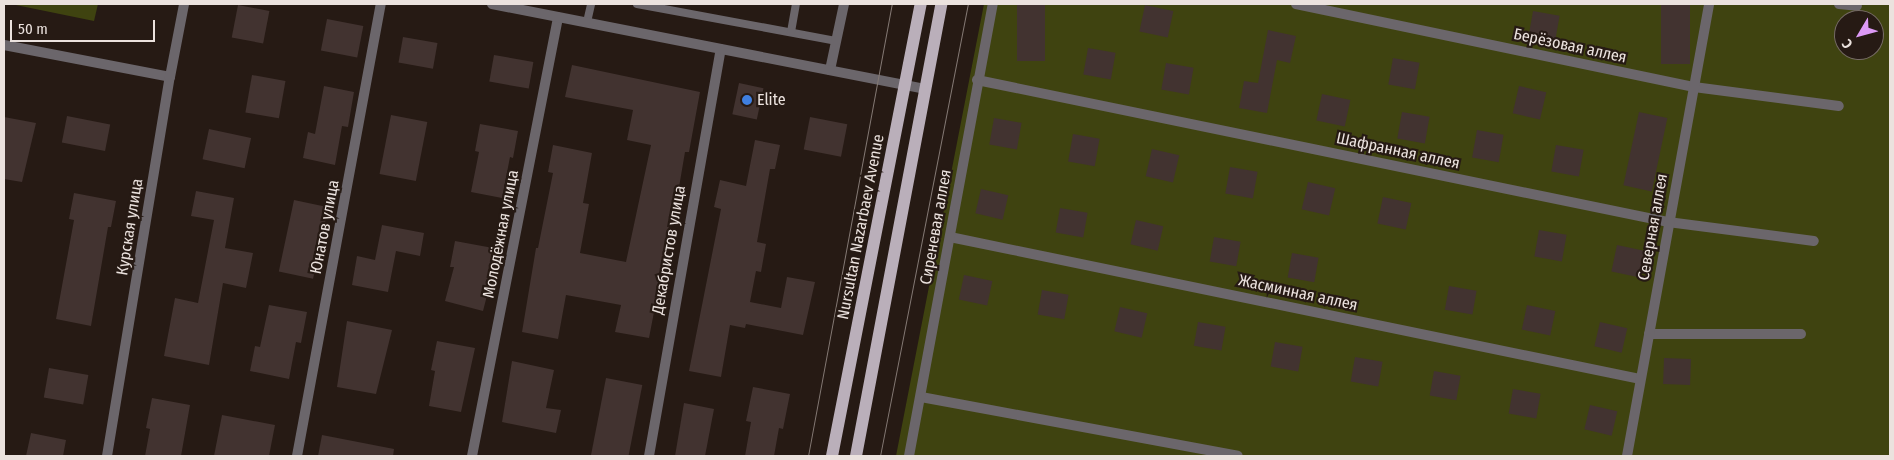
<!DOCTYPE html>
<meta charset="utf-8">
<style>
body{margin:0}
#map{position:relative;width:1894px;height:460px;overflow:hidden;background:#261a14;font-family:"Fira Sans Condensed",sans-serif}
div>[style]{position:absolute}
[style*='--x']{left:calc(var(--x)*1px);top:calc(var(--y)*1px);width:calc(var(--w)*1px);rotate:calc(var(--a)*1deg)}
.green>*{inset:0;background:#3f4310}
.building>*{inset:0;background:#423330;transform-origin:0 0}
.service>*{height:8px;margin:-4px;padding:0 4px;transform-origin:4px;border-radius:4px;background:#6b666b}
.minor>*{height:10px;margin:-5px;padding:0 5px;transform-origin:5px;border-radius:5px;background:#6b666b}
.tertiary>*{height:10px;margin:-5px;padding:0 5px;transform-origin:5px;border-radius:5px;background:#6b666b}
.primary>*{height:12px;margin:-6px;padding:0 6px;transform-origin:6px;border-radius:6px;background:#baafba}
.tram>*{height:1px;margin:-0.5px;padding:0 0.5px;transform-origin:0.5px;border-radius:0.5px;background:#847974}
.dots>*{width:14px;height:14px;translate:-50% -50%;box-sizing:border-box;border:2px solid #261a14;border-radius:50%}
span{translate:-50% -50%;white-space:nowrap;text-align:center;line-height:1.15;-webkit-text-stroke:4.5px #261a14;paint-order:stroke}
.street-label{font-size:16px;color:#ebe2de}
.poi-label{font-size:16px;color:#ebe2de}
.left{translate:0 -50%;text-align:left}
.frame{position:absolute;inset:0;border:5px solid #ebe2de;pointer-events:none}
.north{position:absolute;left:1834px;top:10px;width:50px;height:50px;box-sizing:border-box;background:#261a14;border:1px solid #756a65;border-radius:50%;rotate:233deg;font-size:14px;font-weight:700;line-height:20px;text-align:center;color:#ebe2de}
.north::after{content:'';display:block;margin:auto;width:18px;height:22px;background:#dc99f5;clip-path:polygon(50% 0,100% 100%,50% 72%,0 100%)}
.scale{position:absolute;left:10px;top:20px;width:145px;height:22px;box-sizing:border-box;border:2px solid #ebe2de;border-top:0;padding-left:6px;font-size:15px;line-height:18px;white-space:nowrap;color:#ebe2de;-webkit-text-stroke:4px #261a14;paint-order:stroke}
</style>
<div id="map">
<div class="green">
<div style="clip-path:polygon(11px 4px,98px 4px,94px 21px)"></div>
<div style="clip-path:polygon(evenodd,984px 4px,1890px 4px,1890px 456px,896px 456px,984px 4px,1844px 20px,1874px 20px,1874px 50px,1844px 50px,1844px 20px)"></div>
</div>
<div class="building">
<div style="left:1017px;top:4px;width:28px;height:57px"></div>
<div style="left:1661px;top:4px;width:29px;height:60px"></div>
<div style="left:238px;top:5px;width:32px;height:33px;rotate:11deg"></div>
<div style="left:1145px;top:5px;width:29px;height:27px;rotate:12deg"></div>
<div style="left:1533px;top:11px;width:27px;height:27px;rotate:10deg"></div>
<div style="left:327px;top:19px;width:37px;height:32px;rotate:11deg"></div>
<div style="clip-path:polygon(1268px 30px,1296px 36px,1290px 63px,1277px 60px,1267px 113px,1239px 108px,1244px 81px,1258px 83px)"></div>
<div style="left:403px;top:37px;width:35px;height:26px;rotate:10deg"></div>
<div style="left:1088px;top:48px;width:28px;height:27px;rotate:10deg"></div>
<div style="left:494px;top:55px;width:40px;height:27px;rotate:10deg"></div>
<div style="left:1393px;top:58px;width:27px;height:27px;rotate:10deg"></div>
<div style="left:1166px;top:63px;width:28px;height:27px;rotate:10deg"></div>
<div style="clip-path:polygon(572px 65px,700px 92px,689px 152px,685px 152px,677px 199px,674px 198px,661px 269px,668px 270px,659px 313px,654px 312px,649px 338px,615px 332px,621px 305px,566px 295px,558px 339px,522px 332px,536px 248px,538px 248px,553px 173px,548px 172px,553px 145px,592px 153px,583px 203px,589px 204px,580px 253px,626px 262px,651px 145px,627px 140px,633px 110px,565px 97px)"></div>
<div style="left:252px;top:75px;width:34px;height:38px;rotate:10deg"></div>
<div style="left:739px;top:83px;width:25px;height:32px;rotate:12deg"></div>
<div style="clip-path:polygon(324px 86px,354px 92px,348px 127px,342px 126px,335px 165px,303px 158px,308px 132px,315px 134px)"></div>
<div style="left:1519px;top:86px;width:28px;height:28px;rotate:13deg"></div>
<div style="left:1322px;top:94px;width:29px;height:27px;rotate:12deg"></div>
<div style="left:1402px;top:112px;width:28px;height:27px;rotate:10deg"></div>
<div style="left:1639px;top:112px;width:29px;height:75px;rotate:12deg"></div>
<div style="left:391px;top:115px;width:37px;height:60px;rotate:11deg"></div>
<div style="left:67px;top:116px;width:44px;height:27px;rotate:11deg"></div>
<div style="clip-path:polygon(4px 117px,36px 123px,22px 182px,4px 179px)"></div>
<div style="left:810px;top:117px;width:38px;height:33px;rotate:11deg"></div>
<div style="left:994px;top:118px;width:28px;height:27px;rotate:10deg"></div>
<div style="clip-path:polygon(480px 124px,518px 131px,513px 158px,510px 157px,502px 198px,471px 192px,479px 152px,475px 151px)"></div>
<div style="left:209px;top:129px;width:43px;height:31px;rotate:12deg"></div>
<div style="left:1477px;top:130px;width:27px;height:28px;rotate:10deg"></div>
<div style="left:1073px;top:134px;width:27px;height:28px;rotate:10deg"></div>
<div style="clip-path:polygon(755px 140px,780px 145px,775px 169px,770px 169px,757px 242px,766px 244px,761px 272px,756px 271px,750px 302px,781px 308px,787px 277px,815px 282px,803px 335px,746px 324px,745px 328px,730px 325px,721px 377px,689px 371px,721px 209px,714px 207px,720px 180px,746px 186px)"></div>
<div style="left:1556px;top:145px;width:28px;height:27px;rotate:10deg"></div>
<div style="left:1152px;top:149px;width:28px;height:28px;rotate:13deg"></div>
<div style="left:1230px;top:167px;width:28px;height:27px;rotate:10deg"></div>
<div style="left:1308px;top:182px;width:28px;height:28px;rotate:13deg"></div>
<div style="left:981px;top:189px;width:28px;height:25px;rotate:13deg"></div>
<div style="clip-path:polygon(196px 191px,234px 198px,225px 248px,253px 253px,246px 288px,223px 283px,209px 365px,164px 356px,175px 298px,198px 303px,214px 220px,191px 216px)"></div>
<div style="clip-path:polygon(74px 193px,116px 201px,111px 227px,108px 227px,91px 326px,56px 319px,74px 220px,69px 219px)"></div>
<div style="left:1383px;top:197px;width:29px;height:27px;rotate:12deg"></div>
<div style="left:294px;top:200px;width:35px;height:73px;rotate:12deg"></div>
<div style="left:1060px;top:208px;width:28px;height:25px;rotate:10deg"></div>
<div style="left:1136px;top:220px;width:28px;height:25px;rotate:13deg"></div>
<div style="clip-path:polygon(382px 225px,424px 233px,420px 256px,396px 251px,388px 292px,352px 285px,357px 256px,375px 260px)"></div>
<div style="left:1539px;top:230px;width:28px;height:27px;rotate:10deg"></div>
<div style="left:1214px;top:237px;width:27px;height:25px;rotate:10deg"></div>
<div style="clip-path:polygon(455px 241px,493px 248px,487px 283px,490px 284px,483px 311px,445px 301px,454px 267px,450px 267px)"></div>
<div style="left:1617px;top:245px;width:29px;height:27px;rotate:12deg"></div>
<div style="left:1292px;top:253px;width:27px;height:25px;rotate:10deg"></div>
<div style="left:964px;top:275px;width:29px;height:25px;rotate:12deg"></div>
<div style="left:1449px;top:286px;width:28px;height:24px;rotate:10deg"></div>
<div style="left:1042px;top:290px;width:27px;height:25px;rotate:10deg"></div>
<div style="clip-path:polygon(269px 305px,307px 312px,301px 343px,296px 342px,289px 379px,250px 371px,255px 346px,260px 347px)"></div>
<div style="left:1527px;top:305px;width:29px;height:25px;rotate:12deg"></div>
<div style="left:1120px;top:307px;width:28px;height:25px;rotate:13deg"></div>
<div style="clip-path:polygon(347px 321px,392px 330px,376px 394px,337px 387px)"></div>
<div style="left:1198px;top:322px;width:28px;height:24px;rotate:10deg"></div>
<div style="left:1600px;top:322px;width:28px;height:25px;rotate:13deg"></div>
<div style="clip-path:polygon(437px 341px,475px 348px,461px 412px,429px 406px,435px 371px,431px 370px)"></div>
<div style="left:1275px;top:342px;width:28px;height:25px;rotate:10deg"></div>
<div style="left:1355px;top:357px;width:28px;height:25px;rotate:10deg"></div>
<div style="left:1664px;top:358px;width:27px;height:26px;rotate:2deg"></div>
<div style="clip-path:polygon(512px 361px,554px 370px,546px 408px,561px 410px,556px 433px,502px 422px)"></div>
<div style="left:49px;top:368px;width:40px;height:30px;rotate:10deg"></div>
<div style="left:1434px;top:371px;width:27px;height:25px;rotate:10deg"></div>
<div style="left:606px;top:378px;width:37px;height:79px;rotate:11deg"></div>
<div style="clip-path:polygon(753px 387px,790px 394px,783px 429px,779px 428px,774px 456px,745px 456px,751px 422px,746px 421px)"></div>
<div style="left:1513px;top:389px;width:28px;height:25px;rotate:10deg"></div>
<div style="clip-path:polygon(152px 398px,190px 405px,181px 456px,145px 456px,150px 429px,146px 428px)"></div>
<div style="clip-path:polygon(684px 403px,714px 409px,705px 456px,675px 456px)"></div>
<div style="left:1590px;top:405px;width:28px;height:25px;rotate:13deg"></div>
<div style="clip-path:polygon(222px 415px,275px 425px,269px 456px,214px 456px)"></div>
<div style="clip-path:polygon(31px 433px,66px 440px,63px 456px,26px 456px)"></div>
<div style="clip-path:polygon(322px 435px,394px 449px,393px 456px,318px 456px)"></div>
</div>
<div class="service">
<div style="--x:637;--y:4;--w:202;--a:10.5"></div>
<div style="--x:587;--y:22;--w:18;--a:-77"></div>
<div style="--x:791;--y:32;--w:28;--a:-80"></div>
</div>
<div class="minor">
<div style="--x:1296;--y:4;--w:407;--a:11.8"></div>
<div style="--x:1694;--y:87;--w:146;--a:7.5"></div>
<div style="--x:1839;--y:4;--w:18;--a:6"></div>
<div style="--x:4;--y:45;--w:169;--a:10.9"></div>
<div style="--x:830;--y:70;--w:67;--a:-78"></div>
<div style="--x:977;--y:80;--w:705;--a:11.61"></div>
<div style="--x:1668;--y:222;--w:147;--a:7.4"></div>
<div style="--x:950;--y:237;--w:704;--a:11.63"></div>
<div style="--x:1649;--y:334;--w:152;--a:0"></div>
<div style="--x:921;--y:397;--w:322;--a:10.5"></div>
<div style="--x:107;--y:456;--w:384;--a:-80.6"></div>
<div style="--x:170;--y:77;--w:74;--a:-79.1"></div>
<div style="--x:297;--y:456;--w:460;--a:-79.5"></div>
<div style="--x:472;--y:456;--w:447;--a:-78.9"></div>
<div style="--x:649;--y:456;--w:413;--a:-80"></div>
<div style="--x:909;--y:456;--w:460;--a:-79.5"></div>
<div style="--x:1627;--y:456;--w:459;--a:-79.7"></div>
</div>
<div class="tertiary">
<div style="--x:492;--y:4;--w:441;--a:11.1"></div>
</div>
<div class="primary">
<div style="--x:832;--y:456;--w:461;--a:-78.9"></div>
<div style="--x:856;--y:456;--w:460;--a:-79.3"></div>
</div>
<div class="tram">
<div style="--x:808;--y:456;--w:460;--a:-79.5"></div>
<div style="--x:880;--y:456;--w:460;--a:-79"></div>
</div>
<div class="dots">
<div style="left:747px;top:100px;background:#3f7fe0"></div>
</div>
<div class="street-label">
<span style="left:1570px;top:46px;rotate:12deg">Берёзовая аллея</span>
<span style="left:1398px;top:151px;rotate:12deg">Шафранная аллея</span>
<span style="left:130px;top:227px;rotate:-81deg">Курская улица</span>
<span style="left:325px;top:227px;rotate:-79deg">Юнатов улица</span>
<span style="left:861px;top:227px;rotate:-79deg">Nursultan Nazarbaev Avenue</span>
<span style="left:936px;top:227px;rotate:-80deg">Сиреневая аллея</span>
<span style="left:1653px;top:227px;rotate:-80deg">Северная аллея</span>
<span style="left:501px;top:234px;rotate:-79deg">Молодёжная улица</span>
<span style="left:669px;top:250px;rotate:-80deg">Декабристов улица</span>
<span style="left:1298px;top:293px;rotate:12deg">Жасминная аллея</span>
</div>
<div class="poi-label">
<span class="left" style="left:757px;top:100px">Elite</span>
</div>
<div class="frame"></div>
<div class="north">С</div>
<div class="scale">50 m</div>
</div>
